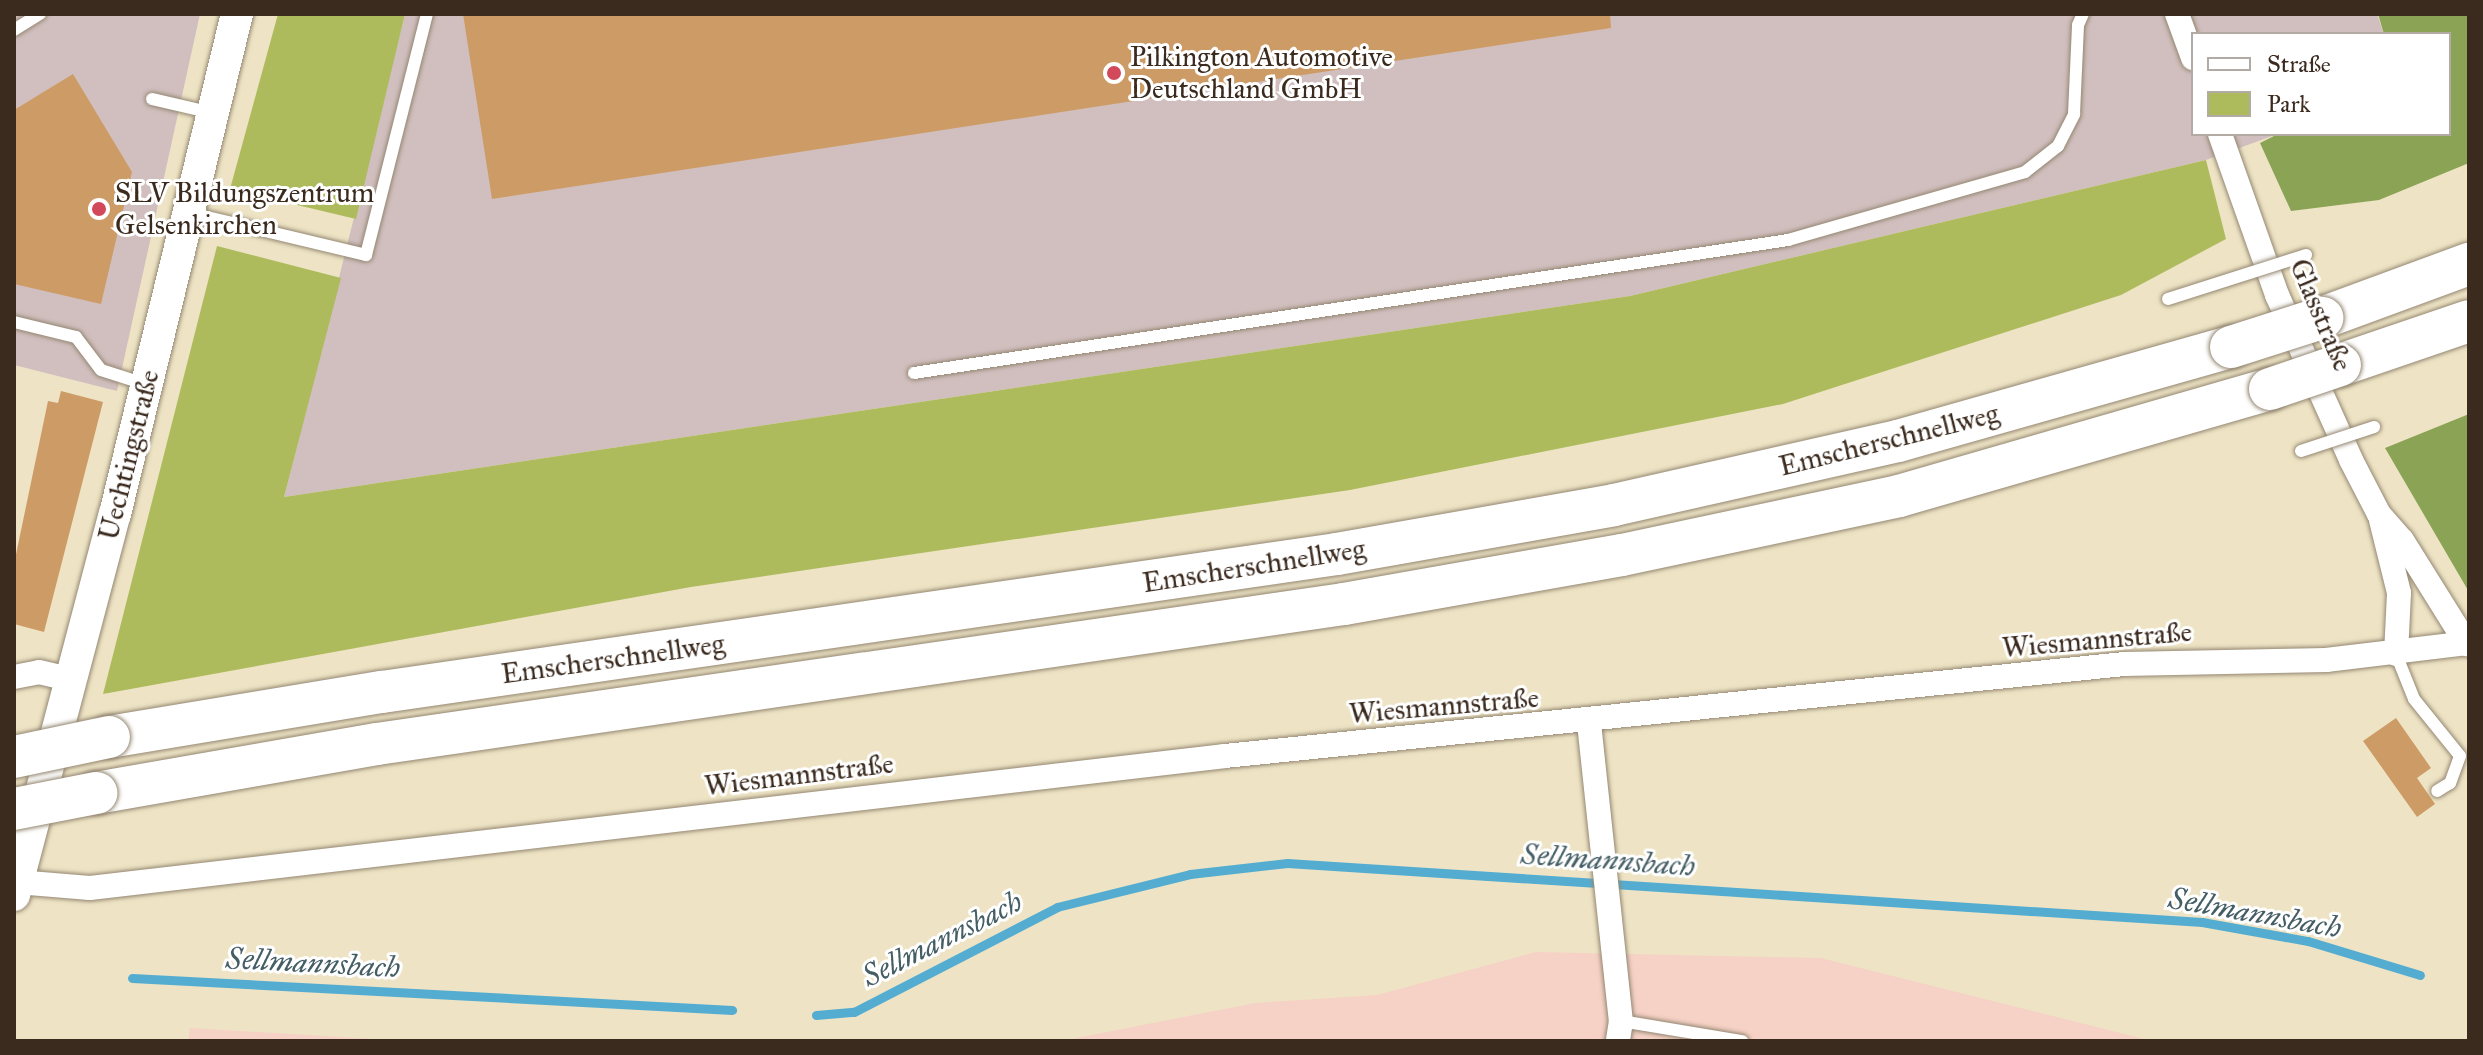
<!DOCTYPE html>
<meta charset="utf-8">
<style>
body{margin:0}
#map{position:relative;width:2483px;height:1055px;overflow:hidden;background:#eee4c5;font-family:"IM FELL Great Primer",serif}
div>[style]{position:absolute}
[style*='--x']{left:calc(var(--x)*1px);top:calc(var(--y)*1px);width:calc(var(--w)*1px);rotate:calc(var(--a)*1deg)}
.built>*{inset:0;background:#f6d1c5}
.industrial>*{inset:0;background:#d1bfbf}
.green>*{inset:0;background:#aebb5d}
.forest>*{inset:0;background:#8aa354}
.stream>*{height:9px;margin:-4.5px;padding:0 4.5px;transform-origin:4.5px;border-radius:4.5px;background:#54add1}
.building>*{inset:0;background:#cd9c66}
.roads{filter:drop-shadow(0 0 2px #948772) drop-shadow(0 0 2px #948772)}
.lane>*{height:12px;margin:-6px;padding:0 6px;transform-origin:6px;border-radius:6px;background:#fff}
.street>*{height:24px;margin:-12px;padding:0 12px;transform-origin:12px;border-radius:12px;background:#fff}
.secondary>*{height:32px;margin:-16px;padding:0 16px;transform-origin:16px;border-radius:16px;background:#fff}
.highway>*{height:42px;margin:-21px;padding:0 21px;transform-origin:21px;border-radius:21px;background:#fff}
.bridges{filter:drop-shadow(0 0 2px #948772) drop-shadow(0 0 2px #948772)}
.lane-bridge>*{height:12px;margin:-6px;padding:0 6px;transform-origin:6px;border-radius:6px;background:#fff}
.highway-bridge>*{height:42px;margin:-21px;padding:0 21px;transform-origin:21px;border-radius:21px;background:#fff}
.dots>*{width:22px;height:22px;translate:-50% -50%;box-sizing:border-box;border:4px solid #fff;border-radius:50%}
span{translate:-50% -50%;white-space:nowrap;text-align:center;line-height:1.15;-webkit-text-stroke:6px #fff;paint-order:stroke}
.poi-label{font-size:28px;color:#3b2a1e}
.left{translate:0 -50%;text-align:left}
.street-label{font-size:28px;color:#3b2a1e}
.water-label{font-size:30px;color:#455e66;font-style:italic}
.frame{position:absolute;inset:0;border:16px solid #3b2a1e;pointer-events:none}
.legend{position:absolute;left:2191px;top:32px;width:260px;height:104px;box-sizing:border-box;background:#fff;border:2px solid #b1aaa5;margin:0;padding:10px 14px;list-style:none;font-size:24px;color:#3b2a1e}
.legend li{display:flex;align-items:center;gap:16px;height:40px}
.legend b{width:40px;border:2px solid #b1aaa5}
</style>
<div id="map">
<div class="built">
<div style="clip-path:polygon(1536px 952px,1821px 958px,2153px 1041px,1061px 1041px,1255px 1003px,1377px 995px)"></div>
<div style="clip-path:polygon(190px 1028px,409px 1041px,188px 1041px)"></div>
</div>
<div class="industrial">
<div style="clip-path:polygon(14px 14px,200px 14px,117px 391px,14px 365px)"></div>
<div style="clip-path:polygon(405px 14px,2377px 14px,2384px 34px,2193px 34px,2193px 134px,2278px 134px,2206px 160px,1630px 296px,284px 497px)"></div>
</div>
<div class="green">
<div style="clip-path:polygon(278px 14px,405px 14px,356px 219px,230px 189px)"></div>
<div style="clip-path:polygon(2206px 160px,2226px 239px,2121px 295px,1783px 404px,1350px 490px,691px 587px,103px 694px,217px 246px,341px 278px,284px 497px,1630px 296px)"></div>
</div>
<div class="forest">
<div style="clip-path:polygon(2378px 14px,2469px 14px,2469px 163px,2379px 200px,2291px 211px,2260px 143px,2278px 134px,2449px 134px,2449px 34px,2384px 34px)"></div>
<div style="clip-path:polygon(2469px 414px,2469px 592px,2385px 448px)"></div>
</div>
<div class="stream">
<div style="--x:132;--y:978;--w:601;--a:3.05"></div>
<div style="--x:816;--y:1015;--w:38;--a:-5"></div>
<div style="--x:854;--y:1012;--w:229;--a:-27.3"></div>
<div style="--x:1057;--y:907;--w:137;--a:-13.9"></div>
<div style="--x:1190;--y:874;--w:98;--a:-6.5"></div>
<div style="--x:1287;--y:863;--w:917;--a:3.69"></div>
<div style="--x:2202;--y:922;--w:108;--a:10.2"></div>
<div style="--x:2308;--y:941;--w:117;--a:16.9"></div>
</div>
<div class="building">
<div style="clip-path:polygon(463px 14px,1610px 14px,1611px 28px,492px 199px)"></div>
<div style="clip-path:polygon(73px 74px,132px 172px,101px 304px,14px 284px,14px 110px)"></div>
<div style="clip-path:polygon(61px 391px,103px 402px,44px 632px,14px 624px,14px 564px,48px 401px,58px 403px)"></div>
<div style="clip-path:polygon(2396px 718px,2431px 768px,2417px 778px,2435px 804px,2417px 817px,2363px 741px)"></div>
</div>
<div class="roads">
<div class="lane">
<div style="--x:14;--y:30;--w:31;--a:-32"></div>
<div style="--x:152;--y:99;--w:62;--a:13.1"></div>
<div style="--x:190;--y:213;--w:181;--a:13.4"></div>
<div style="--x:366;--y:255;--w:249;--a:-75.8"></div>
<div style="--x:14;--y:322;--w:64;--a:13.6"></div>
<div style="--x:76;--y:337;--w:41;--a:52.9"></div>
<div style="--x:101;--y:370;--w:46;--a:17.7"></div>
<div style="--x:914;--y:373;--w:884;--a:-8.65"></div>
<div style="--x:1788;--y:240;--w:247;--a:-16"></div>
<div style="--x:2025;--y:172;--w:42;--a:-38.2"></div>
<div style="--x:2058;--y:146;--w:36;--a:-63"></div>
<div style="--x:2074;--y:114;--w:89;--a:-87.4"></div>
<div style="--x:2078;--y:25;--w:12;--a:-66"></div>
<div style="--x:2396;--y:654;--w:48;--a:68.2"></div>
<div style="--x:2414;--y:699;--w:73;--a:51.1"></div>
<div style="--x:2460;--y:756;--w:29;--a:110"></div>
<div style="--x:2450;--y:783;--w:15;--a:148"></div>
<div style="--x:1621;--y:1021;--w:123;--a:9.4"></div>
</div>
<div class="street">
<div style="--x:2177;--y:14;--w:47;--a:70"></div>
<div style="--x:2220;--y:134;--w:171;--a:70.5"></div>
<div style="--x:2277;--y:295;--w:181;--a:65.8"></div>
<div style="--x:2351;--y:460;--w:61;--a:62.6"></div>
<div style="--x:2379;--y:514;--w:35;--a:49"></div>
<div style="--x:2402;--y:540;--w:123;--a:58"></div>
<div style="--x:2381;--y:520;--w:75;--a:76.1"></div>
<div style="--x:2399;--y:593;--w:61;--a:92.8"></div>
<div style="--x:14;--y:677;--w:25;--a:-11"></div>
<div style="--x:39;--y:672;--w:32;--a:13"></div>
<div style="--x:1589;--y:723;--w:300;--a:83.9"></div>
<div style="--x:1621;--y:1021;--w:20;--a:99"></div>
<div style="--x:17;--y:882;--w:73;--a:4.7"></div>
<div style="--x:90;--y:888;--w:1143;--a:-6.63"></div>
<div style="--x:1225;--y:756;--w:904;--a:-5.84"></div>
<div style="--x:2124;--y:664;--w:202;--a:-1.1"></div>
<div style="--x:2326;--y:660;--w:144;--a:-6.8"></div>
</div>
<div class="secondary">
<div style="--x:14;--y:895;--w:394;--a:-75.2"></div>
<div style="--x:115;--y:514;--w:515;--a:-76.29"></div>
</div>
<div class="highway">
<div style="--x:2322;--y:318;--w:157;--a:-20.2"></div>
<div style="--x:2340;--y:365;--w:136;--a:-18.8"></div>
<div style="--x:109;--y:737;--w:277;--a:-9.4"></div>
<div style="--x:382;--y:692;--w:965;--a:-8.22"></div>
<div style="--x:1337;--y:554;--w:281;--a:-10"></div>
<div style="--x:1614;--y:505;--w:291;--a:-12.7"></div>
<div style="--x:1898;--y:441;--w:346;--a:-15.8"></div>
<div style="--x:96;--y:793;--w:285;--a:-9.9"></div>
<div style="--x:377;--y:744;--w:977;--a:-8.24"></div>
<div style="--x:1344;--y:604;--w:282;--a:-10"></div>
<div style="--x:1622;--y:555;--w:283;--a:-12"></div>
<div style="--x:1899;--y:496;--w:386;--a:-16.1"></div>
</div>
</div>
<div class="bridges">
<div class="lane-bridge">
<div style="--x:2168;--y:299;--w:145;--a:-17.7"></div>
<div style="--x:2301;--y:451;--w:77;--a:-18.2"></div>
</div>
<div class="highway-bridge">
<div style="--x:2231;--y:347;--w:96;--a:-17.7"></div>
<div style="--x:2270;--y:389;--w:74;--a:-18.9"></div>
<div style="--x:14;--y:757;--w:97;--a:-11.9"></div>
<div style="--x:14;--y:809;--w:84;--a:-11"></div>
</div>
</div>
<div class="dots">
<div style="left:1114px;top:73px;background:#d1495b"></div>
<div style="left:99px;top:209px;background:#d1495b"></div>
</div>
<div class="poi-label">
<span class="left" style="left:1130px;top:73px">Pilkington Automotive<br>Deutschland GmbH</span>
<span class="left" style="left:115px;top:209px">SLV Bildungszentrum<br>Gelsenkirchen</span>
</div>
<div class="street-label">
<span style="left:2321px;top:315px;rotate:67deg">Glasstraße</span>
<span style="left:1889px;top:440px;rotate:-14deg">Emscherschnellweg</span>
<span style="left:129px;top:455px;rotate:-76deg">Uechtingstraße</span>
<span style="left:1254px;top:566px;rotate:-9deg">Emscherschnellweg</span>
<span style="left:2097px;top:640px;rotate:-5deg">Wiesmannstraße</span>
<span style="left:613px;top:659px;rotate:-8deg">Emscherschnellweg</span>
<span style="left:1444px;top:706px;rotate:-5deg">Wiesmannstraße</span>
<span style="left:799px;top:775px;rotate:-7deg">Wiesmannstraße</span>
</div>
<div class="water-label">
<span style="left:1608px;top:860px;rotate:4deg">Sellmannsbach</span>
<span style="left:2255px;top:913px;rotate:10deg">Sellmannsbach</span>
<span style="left:942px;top:939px;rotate:-27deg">Sellmannsbach</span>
<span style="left:313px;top:963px;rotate:3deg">Sellmannsbach</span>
</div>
<div class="frame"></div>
<ul class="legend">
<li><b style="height:10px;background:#fff"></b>Straße</li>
<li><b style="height:22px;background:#aebb5d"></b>Park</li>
</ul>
</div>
